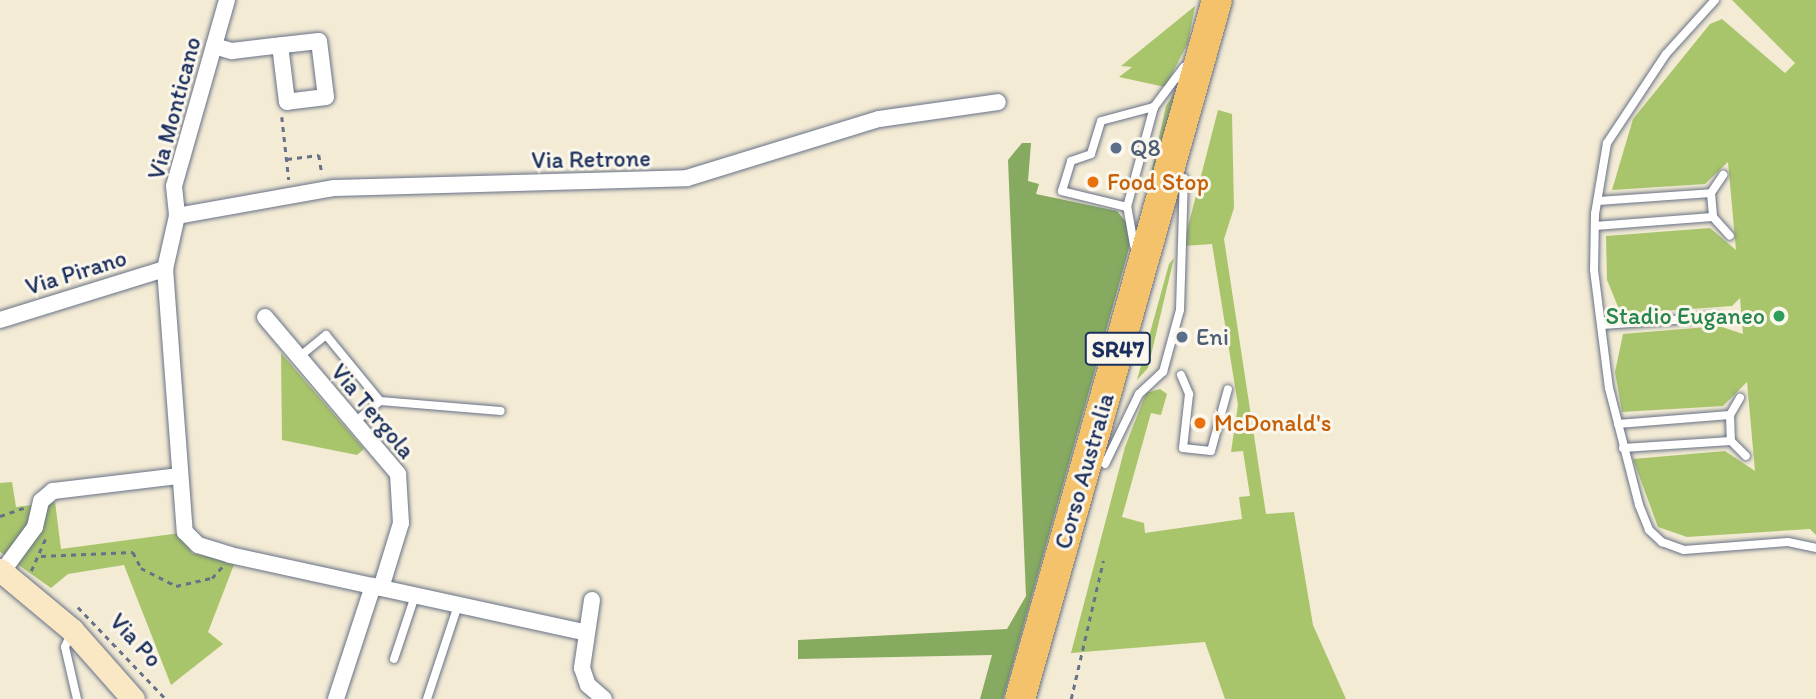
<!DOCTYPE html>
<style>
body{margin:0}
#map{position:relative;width:1816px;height:699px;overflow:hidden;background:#f3ebd4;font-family:Itim,sans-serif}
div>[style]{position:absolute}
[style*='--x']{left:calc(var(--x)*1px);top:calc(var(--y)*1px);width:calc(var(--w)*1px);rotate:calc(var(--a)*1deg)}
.green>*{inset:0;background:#a9c56b}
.forest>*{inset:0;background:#86aa5f}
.path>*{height:2.5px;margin-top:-1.25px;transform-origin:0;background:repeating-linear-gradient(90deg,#677187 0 5px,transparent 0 10px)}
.roads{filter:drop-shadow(0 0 2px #677187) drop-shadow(0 0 2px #677187)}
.lane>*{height:8px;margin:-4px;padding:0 4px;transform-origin:4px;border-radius:4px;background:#fff}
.street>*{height:16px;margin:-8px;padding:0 8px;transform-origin:8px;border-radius:8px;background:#fff}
.secondary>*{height:23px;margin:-11.5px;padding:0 11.5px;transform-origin:11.5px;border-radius:11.5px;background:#fae7c3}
.highway>*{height:30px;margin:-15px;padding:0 15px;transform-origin:15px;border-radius:15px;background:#f3c26a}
.dots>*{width:19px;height:19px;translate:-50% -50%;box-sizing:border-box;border:4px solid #fbf7ec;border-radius:50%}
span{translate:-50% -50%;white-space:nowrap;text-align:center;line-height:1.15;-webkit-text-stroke:6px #fbf7ec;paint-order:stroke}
.shield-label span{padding:2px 5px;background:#fbf7ec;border:2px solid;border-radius:5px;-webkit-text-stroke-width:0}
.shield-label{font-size:23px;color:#1b2f5e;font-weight:700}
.street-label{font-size:24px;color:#1b2f5e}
.service-label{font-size:24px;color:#4e5e75}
.left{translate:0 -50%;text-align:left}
.food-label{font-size:24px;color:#c56008}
.leisure-label{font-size:24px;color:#27864d}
.right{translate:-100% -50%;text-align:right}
</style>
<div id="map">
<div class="green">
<div style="clip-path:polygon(1732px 0,1816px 0,1816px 535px,1810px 529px,1687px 537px,1658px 527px,1633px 459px,1725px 451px,1755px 471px,1747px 382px,1723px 406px,1622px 412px,1615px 372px,1623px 334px,1719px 326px,1743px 334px,1740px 298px,1732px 306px,1621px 314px,1607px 280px,1606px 236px,1710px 228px,1736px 250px,1728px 162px,1705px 184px,1612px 190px,1633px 119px,1710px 24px,1722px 19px,1785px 73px,1795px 63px)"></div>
<div style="clip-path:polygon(1195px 6px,1188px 43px,1165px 87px,1119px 77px,1132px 67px,1121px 66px)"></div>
<div style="clip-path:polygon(1178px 87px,1139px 227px,1166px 106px)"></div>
<div style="clip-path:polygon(1218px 110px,1232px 114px,1234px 208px,1224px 239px,1266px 514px,1294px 512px,1313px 625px,1346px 699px,1225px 699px,1205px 642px,1071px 653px,1125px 447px,1146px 393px,1160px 389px,1167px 394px,1161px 415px,1151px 413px,1122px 517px,1144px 523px,1145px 533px,1242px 519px,1239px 497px,1250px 496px,1243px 451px,1231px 452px,1238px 405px,1212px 244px,1183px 246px)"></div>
<div style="clip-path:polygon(1174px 258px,1148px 368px,1137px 380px,1169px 264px)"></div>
<div style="clip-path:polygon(281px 353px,364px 449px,357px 455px,282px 440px)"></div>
<div style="clip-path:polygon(12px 482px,16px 507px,55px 502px,61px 549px,180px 533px,192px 553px,235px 562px,208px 632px,223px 644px,171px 685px,124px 565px,68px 574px,51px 588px,0 552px,0 483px)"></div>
</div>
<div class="forest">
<div style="clip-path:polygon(1022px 143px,1031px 143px,1028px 181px,1039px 184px,1036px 194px,1117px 211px,1130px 227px,1130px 245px,1003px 699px,980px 699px,992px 655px,798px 659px,798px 640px,1007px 629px,1026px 596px,1008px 160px)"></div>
</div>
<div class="path">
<div style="--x:282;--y:117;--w:63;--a:83.7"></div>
<div style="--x:287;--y:159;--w:32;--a:-7"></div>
<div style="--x:319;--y:155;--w:20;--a:81"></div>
<div style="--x:0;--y:516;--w:28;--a:-19"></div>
<div style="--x:41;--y:556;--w:92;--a:-2.5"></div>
<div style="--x:133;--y:552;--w:18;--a:63"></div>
<div style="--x:141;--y:568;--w:39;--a:27"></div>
<div style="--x:176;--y:586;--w:37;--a:-13"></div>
<div style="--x:212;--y:578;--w:15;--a:-48"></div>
<div style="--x:31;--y:571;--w:35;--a:-66"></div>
<div style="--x:78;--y:607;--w:127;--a:46.3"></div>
<div style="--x:1071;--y:699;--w:142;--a:-76.9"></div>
</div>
<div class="roads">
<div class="lane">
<div style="--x:1715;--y:0;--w:73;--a:132.2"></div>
<div style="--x:1666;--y:54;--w:107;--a:123.5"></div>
<div style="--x:1607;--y:143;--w:72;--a:99.6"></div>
<div style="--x:1595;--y:214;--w:56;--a:91"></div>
<div style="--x:1594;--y:270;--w:119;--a:82.8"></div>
<div style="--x:1609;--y:388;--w:121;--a:75.6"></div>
<div style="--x:1639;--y:505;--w:27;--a:68"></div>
<div style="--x:1649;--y:530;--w:18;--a:43"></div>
<div style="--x:1662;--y:542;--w:23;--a:20"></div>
<div style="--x:1684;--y:550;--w:104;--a:-4.4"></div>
<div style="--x:1788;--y:542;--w:29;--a:12"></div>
<div style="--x:1711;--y:193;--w:24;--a:85"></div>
<div style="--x:1598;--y:201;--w:113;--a:-4"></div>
<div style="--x:1711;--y:193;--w:22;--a:-56"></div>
<div style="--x:1127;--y:207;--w:67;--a:-166.2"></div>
<div style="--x:1062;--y:191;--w:31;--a:-73"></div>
<div style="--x:1071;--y:161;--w:21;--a:-19"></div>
<div style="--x:1091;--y:154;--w:34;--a:-73"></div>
<div style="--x:1101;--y:121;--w:55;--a:-14.8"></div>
<div style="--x:1595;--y:226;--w:118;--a:-4.4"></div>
<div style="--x:1713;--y:217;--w:25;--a:48"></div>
<div style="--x:1134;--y:245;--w:39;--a:-100"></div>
<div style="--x:1127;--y:207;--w:104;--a:-74.9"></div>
<div style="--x:1154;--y:107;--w:50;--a:-53.1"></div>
<div style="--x:1602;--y:325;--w:116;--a:-3.9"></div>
<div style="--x:299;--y:357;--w:35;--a:-39"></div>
<div style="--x:326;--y:335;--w:85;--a:50.7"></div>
<div style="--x:380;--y:401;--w:34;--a:140"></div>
<div style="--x:1181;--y:375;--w:21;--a:67"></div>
<div style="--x:1189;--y:394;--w:54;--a:96.3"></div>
<div style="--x:1183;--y:448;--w:28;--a:6"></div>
<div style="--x:1211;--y:451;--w:64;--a:-74.7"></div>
<div style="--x:380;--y:401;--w:121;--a:4.7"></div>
<div style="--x:1730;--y:415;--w:26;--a:88"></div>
<div style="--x:1618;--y:424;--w:112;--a:-4.6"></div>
<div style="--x:1730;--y:415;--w:20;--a:-60"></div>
<div style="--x:1623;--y:448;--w:108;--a:-3.7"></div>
<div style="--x:1731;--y:441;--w:21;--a:45"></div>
<div style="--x:1105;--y:464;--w:78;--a:-64.1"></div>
<div style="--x:1139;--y:394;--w:33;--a:-43"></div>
<div style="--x:1163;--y:372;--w:64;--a:-74.7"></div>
<div style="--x:1180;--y:310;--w:132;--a:-88.3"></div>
<div style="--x:71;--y:633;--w:15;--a:113"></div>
<div style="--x:65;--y:647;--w:53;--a:77"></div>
<div style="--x:394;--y:659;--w:66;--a:-71.6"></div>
<div style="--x:427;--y:699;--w:99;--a:-71.7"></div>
</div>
<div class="street">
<div style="--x:227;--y:0;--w:193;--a:105.9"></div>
<div style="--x:174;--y:186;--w:30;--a:84"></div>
<div style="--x:177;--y:216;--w:54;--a:102.8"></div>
<div style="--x:165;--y:269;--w:264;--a:85.7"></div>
<div style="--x:185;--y:532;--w:18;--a:45"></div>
<div style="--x:198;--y:545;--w:34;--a:17"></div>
<div style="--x:230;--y:555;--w:362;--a:12.3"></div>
<div style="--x:214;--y:46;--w:19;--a:16"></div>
<div style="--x:232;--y:51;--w:42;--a:-6.8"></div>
<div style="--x:274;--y:46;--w:45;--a:-6.3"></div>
<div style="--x:319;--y:41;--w:56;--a:82.9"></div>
<div style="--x:326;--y:97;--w:39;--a:173"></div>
<div style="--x:287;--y:102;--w:57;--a:-97"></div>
<div style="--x:177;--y:216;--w:159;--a:-10.1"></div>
<div style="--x:334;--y:188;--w:353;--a:-1.6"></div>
<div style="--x:687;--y:178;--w:201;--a:-17.1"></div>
<div style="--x:879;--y:119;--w:120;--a:-8.1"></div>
<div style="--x:265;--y:317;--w:206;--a:49.7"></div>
<div style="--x:398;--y:474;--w:49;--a:86.5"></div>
<div style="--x:401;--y:523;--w:68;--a:107.1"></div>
<div style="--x:0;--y:320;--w:173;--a:-17.2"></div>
<div style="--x:2;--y:572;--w:56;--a:-53.7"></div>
<div style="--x:35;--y:527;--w:27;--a:-77"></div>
<div style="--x:41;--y:501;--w:16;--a:-40"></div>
<div style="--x:53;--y:491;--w:126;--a:-6.8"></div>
<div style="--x:592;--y:600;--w:69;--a:98.4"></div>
<div style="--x:582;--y:668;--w:18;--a:71"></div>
<div style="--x:588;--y:685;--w:21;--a:41"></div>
<div style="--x:336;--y:699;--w:119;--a:-71.9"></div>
</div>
<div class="secondary">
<div style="--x:0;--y:570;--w:94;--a:39.8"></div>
<div style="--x:72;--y:630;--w:92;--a:48.5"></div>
</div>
<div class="highway">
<div style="--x:1020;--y:699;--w:726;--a:-74.26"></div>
</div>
</div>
<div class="dots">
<div style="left:1116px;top:148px;background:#5c6f8a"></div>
<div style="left:1093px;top:182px;background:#e8710a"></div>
<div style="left:1779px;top:316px;background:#2e9e5b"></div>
<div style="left:1182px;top:337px;background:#5c6f8a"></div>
<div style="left:1200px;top:423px;background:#e8710a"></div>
</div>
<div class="shield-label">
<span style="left:1118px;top:349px">SR47</span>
</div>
<div class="street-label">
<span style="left:174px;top:108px;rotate:-75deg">Via Monticano</span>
<span style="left:591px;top:159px;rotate:-1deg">Via Retrone</span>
<span style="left:76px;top:272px;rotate:-17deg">Via Pirano</span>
<span style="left:373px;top:411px;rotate:50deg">Via Tergola</span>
<span style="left:1084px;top:471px;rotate:-74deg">Corso Australia</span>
<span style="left:136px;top:640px;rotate:47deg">Via Po</span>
</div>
<div class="service-label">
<span class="left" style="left:1130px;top:148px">Q8</span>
<span class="left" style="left:1196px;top:337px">Eni</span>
</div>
<div class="food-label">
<span class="left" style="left:1107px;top:182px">Food Stop</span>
<span class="left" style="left:1214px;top:423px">McDonald's</span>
</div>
<div class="leisure-label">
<span class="right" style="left:1765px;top:316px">Stadio Euganeo</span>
</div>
</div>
